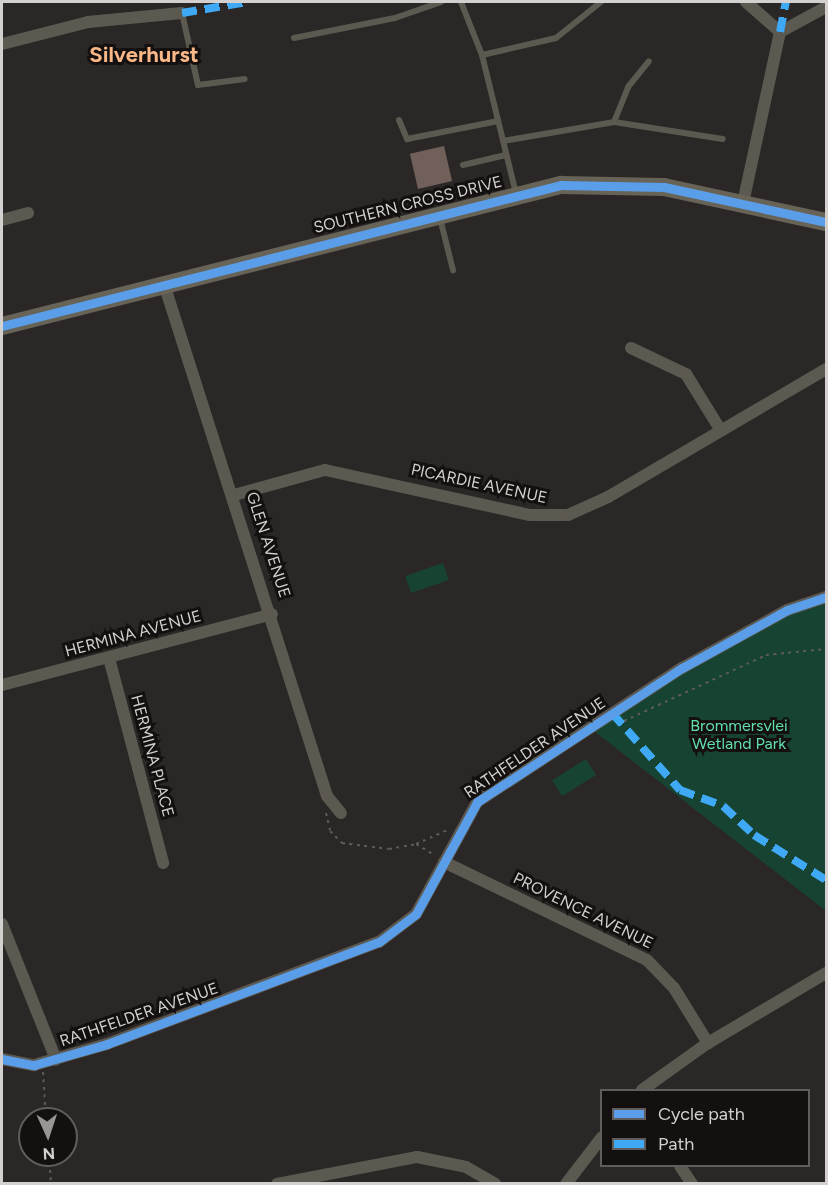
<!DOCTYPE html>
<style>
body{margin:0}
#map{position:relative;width:828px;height:1185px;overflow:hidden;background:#2a2726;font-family:Figtree,sans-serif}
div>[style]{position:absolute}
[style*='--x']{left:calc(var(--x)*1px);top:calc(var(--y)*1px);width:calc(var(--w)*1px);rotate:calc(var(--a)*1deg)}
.green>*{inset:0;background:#174432;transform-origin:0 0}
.building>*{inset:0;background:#706059;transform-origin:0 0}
.path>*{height:2px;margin-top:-1px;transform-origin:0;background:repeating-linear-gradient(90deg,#5e5b55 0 3px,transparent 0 7.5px)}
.lane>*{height:6px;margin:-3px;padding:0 3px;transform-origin:3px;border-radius:3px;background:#5c5950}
.street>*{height:12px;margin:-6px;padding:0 6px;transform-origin:6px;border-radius:6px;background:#5c5950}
.secondary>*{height:18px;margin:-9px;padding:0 9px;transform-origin:9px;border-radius:9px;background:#686357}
.quiet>*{height:8px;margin-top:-4px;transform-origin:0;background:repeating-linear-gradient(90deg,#3fa9f5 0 15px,transparent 0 23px)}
.cycleway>*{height:9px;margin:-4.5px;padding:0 4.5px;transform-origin:4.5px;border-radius:4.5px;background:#5a9eea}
span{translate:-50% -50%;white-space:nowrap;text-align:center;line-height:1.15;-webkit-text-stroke:6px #13100f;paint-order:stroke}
.street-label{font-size:16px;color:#d4d0cf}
.park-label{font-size:16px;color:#61dfab}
.district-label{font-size:22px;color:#fab787;font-weight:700}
.frame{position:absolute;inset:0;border:3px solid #d4d0cf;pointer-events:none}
.legend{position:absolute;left:600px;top:1089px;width:210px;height:78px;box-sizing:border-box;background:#13100f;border:2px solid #605d5c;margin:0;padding:8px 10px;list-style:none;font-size:18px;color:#d4d0cf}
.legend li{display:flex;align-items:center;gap:12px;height:30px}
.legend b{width:30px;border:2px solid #605d5c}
.north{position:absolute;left:18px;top:1107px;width:60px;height:60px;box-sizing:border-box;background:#13100f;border:2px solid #605d5c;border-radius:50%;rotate:177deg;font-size:16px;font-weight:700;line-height:24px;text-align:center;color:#d4d0cf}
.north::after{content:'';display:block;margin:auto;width:21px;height:27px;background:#989594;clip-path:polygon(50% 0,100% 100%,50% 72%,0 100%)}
</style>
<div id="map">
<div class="green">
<div style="left:443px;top:563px;width:18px;height:40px;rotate:71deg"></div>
<div style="clip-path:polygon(826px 597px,826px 911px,590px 728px,682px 668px)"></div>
<div style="left:586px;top:759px;width:19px;height:40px;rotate:58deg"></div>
</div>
<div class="building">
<div style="left:444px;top:146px;width:36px;height:35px;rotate:77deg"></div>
</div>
<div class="path">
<div style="--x:624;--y:721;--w:157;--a:-24.9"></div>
<div style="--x:766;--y:655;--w:60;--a:-5.7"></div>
<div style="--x:326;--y:813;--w:18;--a:77"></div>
<div style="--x:330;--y:831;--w:17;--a:45"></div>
<div style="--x:342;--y:843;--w:47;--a:7.3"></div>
<div style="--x:389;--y:849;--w:27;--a:-10"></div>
<div style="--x:416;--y:844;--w:21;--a:31"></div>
<div style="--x:416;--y:844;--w:36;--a:-24"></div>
<div style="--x:43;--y:1072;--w:47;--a:86.3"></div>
<div style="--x:49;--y:1155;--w:29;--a:86"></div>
</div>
<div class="lane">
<div style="--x:461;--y:2;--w:57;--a:68.4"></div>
<div style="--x:482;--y:55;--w:142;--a:76.2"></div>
<div style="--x:182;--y:13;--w:74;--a:77.5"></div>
<div style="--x:198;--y:85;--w:47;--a:-7.3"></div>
<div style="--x:294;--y:38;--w:103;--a:-11.2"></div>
<div style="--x:395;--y:18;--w:49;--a:-19.2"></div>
<div style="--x:482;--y:55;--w:76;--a:-12.9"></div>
<div style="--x:556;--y:38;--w:58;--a:-38.7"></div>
<div style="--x:399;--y:120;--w:21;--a:67"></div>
<div style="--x:407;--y:139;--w:93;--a:-11.2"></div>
<div style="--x:614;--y:122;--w:38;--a:-68"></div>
<div style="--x:628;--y:87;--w:33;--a:-51"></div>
<div style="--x:503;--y:141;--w:113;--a:-9.7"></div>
<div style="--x:614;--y:122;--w:110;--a:8.9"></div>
<div style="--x:463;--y:165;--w:44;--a:-13.1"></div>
<div style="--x:440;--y:218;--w:54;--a:76"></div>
</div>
<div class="street">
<div style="--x:746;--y:2;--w:45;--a:41.4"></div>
<div style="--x:2;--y:44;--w:89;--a:-14.3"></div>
<div style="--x:88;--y:22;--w:94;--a:-5.5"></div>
<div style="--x:743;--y:203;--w:175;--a:-77.8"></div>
<div style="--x:780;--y:32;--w:52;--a:-28.5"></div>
<div style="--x:2;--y:220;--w:27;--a:-15"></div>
<div style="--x:164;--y:284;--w:537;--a:72.34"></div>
<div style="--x:327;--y:796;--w:22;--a:51"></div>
<div style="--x:631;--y:348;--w:61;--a:25.3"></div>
<div style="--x:686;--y:374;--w:65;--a:58.3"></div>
<div style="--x:234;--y:495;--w:94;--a:-15.4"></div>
<div style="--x:325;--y:470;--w:210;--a:12.4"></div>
<div style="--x:530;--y:515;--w:38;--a:0"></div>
<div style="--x:568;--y:515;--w:44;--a:-24.2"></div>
<div style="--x:608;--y:497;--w:253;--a:-30.4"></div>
<div style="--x:109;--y:658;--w:212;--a:75.2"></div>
<div style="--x:2;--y:685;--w:279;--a:-14.7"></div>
<div style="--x:444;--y:862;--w:225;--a:25.8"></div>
<div style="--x:647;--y:960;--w:39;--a:46"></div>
<div style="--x:674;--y:988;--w:65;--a:58.3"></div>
<div style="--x:2;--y:924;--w:146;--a:68.3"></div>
<div style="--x:2;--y:1059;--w:33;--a:11"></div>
<div style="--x:34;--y:1065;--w:76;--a:-16"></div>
<div style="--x:107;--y:1044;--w:290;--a:-20.6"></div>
<div style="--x:379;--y:942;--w:46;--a:-37.1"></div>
<div style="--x:416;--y:914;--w:128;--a:-61.4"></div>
<div style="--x:477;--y:802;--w:245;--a:-33.2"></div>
<div style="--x:682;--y:668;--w:120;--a:-28.9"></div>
<div style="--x:787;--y:610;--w:41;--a:-18.4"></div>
<div style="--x:642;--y:1090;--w:81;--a:-35.5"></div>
<div style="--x:708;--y:1043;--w:137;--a:-30.7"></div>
<div style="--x:680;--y:1166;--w:22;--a:56"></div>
<div style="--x:277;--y:1184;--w:143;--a:-10.9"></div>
<div style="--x:417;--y:1157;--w:50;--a:11.5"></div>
<div style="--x:466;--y:1167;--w:34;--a:30"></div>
<div style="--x:566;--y:1184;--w:59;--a:-52.5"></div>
</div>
<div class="secondary">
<div style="--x:2;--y:326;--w:577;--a:-14.16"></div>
<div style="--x:561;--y:185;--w:103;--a:1.1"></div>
<div style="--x:664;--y:187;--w:166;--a:12.2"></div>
</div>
<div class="quiet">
<div style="--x:182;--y:13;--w:66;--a:-9.6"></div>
<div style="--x:780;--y:32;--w:31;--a:-79"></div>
<div style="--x:612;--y:713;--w:103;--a:48.6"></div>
<div style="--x:680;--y:790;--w:46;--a:20.4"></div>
<div style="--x:723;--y:806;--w:42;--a:43.1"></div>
<div style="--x:754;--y:835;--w:85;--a:32"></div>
</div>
<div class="cycleway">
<div style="--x:2;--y:326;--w:577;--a:-14.16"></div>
<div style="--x:561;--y:185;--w:103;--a:1.1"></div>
<div style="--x:664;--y:187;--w:166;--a:12.2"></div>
<div style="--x:2;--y:1059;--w:33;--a:11"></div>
<div style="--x:34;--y:1065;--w:76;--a:-16"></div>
<div style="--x:107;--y:1044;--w:290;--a:-20.6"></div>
<div style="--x:379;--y:942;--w:46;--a:-37.1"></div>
<div style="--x:416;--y:914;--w:128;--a:-61.4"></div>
<div style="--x:477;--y:802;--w:245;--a:-33.2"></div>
<div style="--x:682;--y:668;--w:120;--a:-28.9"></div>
<div style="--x:787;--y:610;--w:41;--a:-18.4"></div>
</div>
<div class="street-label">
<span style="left:408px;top:205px;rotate:-14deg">SOUTHERN CROSS DRIVE</span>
<span style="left:479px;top:484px;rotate:12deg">PICARDIE AVENUE</span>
<span style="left:268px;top:545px;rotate:72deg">GLEN AVENUE</span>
<span style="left:133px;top:634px;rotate:-15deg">HERMINA AVENUE</span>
<span style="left:535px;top:748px;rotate:-34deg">RATHFELDER AVENUE</span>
<span style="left:152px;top:756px;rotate:75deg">HERMINA PLACE</span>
<span style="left:583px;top:911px;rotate:26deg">PROVENCE AVENUE</span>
<span style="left:139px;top:1015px;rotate:-19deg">RATHFELDER AVENUE</span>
</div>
<div class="park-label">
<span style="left:739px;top:735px">Brommersvlei<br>Wetland Park</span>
</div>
<div class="district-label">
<span style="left:144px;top:55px">Silverhurst</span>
</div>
<div class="frame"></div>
<ul class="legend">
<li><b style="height:8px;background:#5a9eea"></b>Cycle path</li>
<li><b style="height:8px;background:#3fa9f5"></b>Path</li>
</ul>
<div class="north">N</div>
</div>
